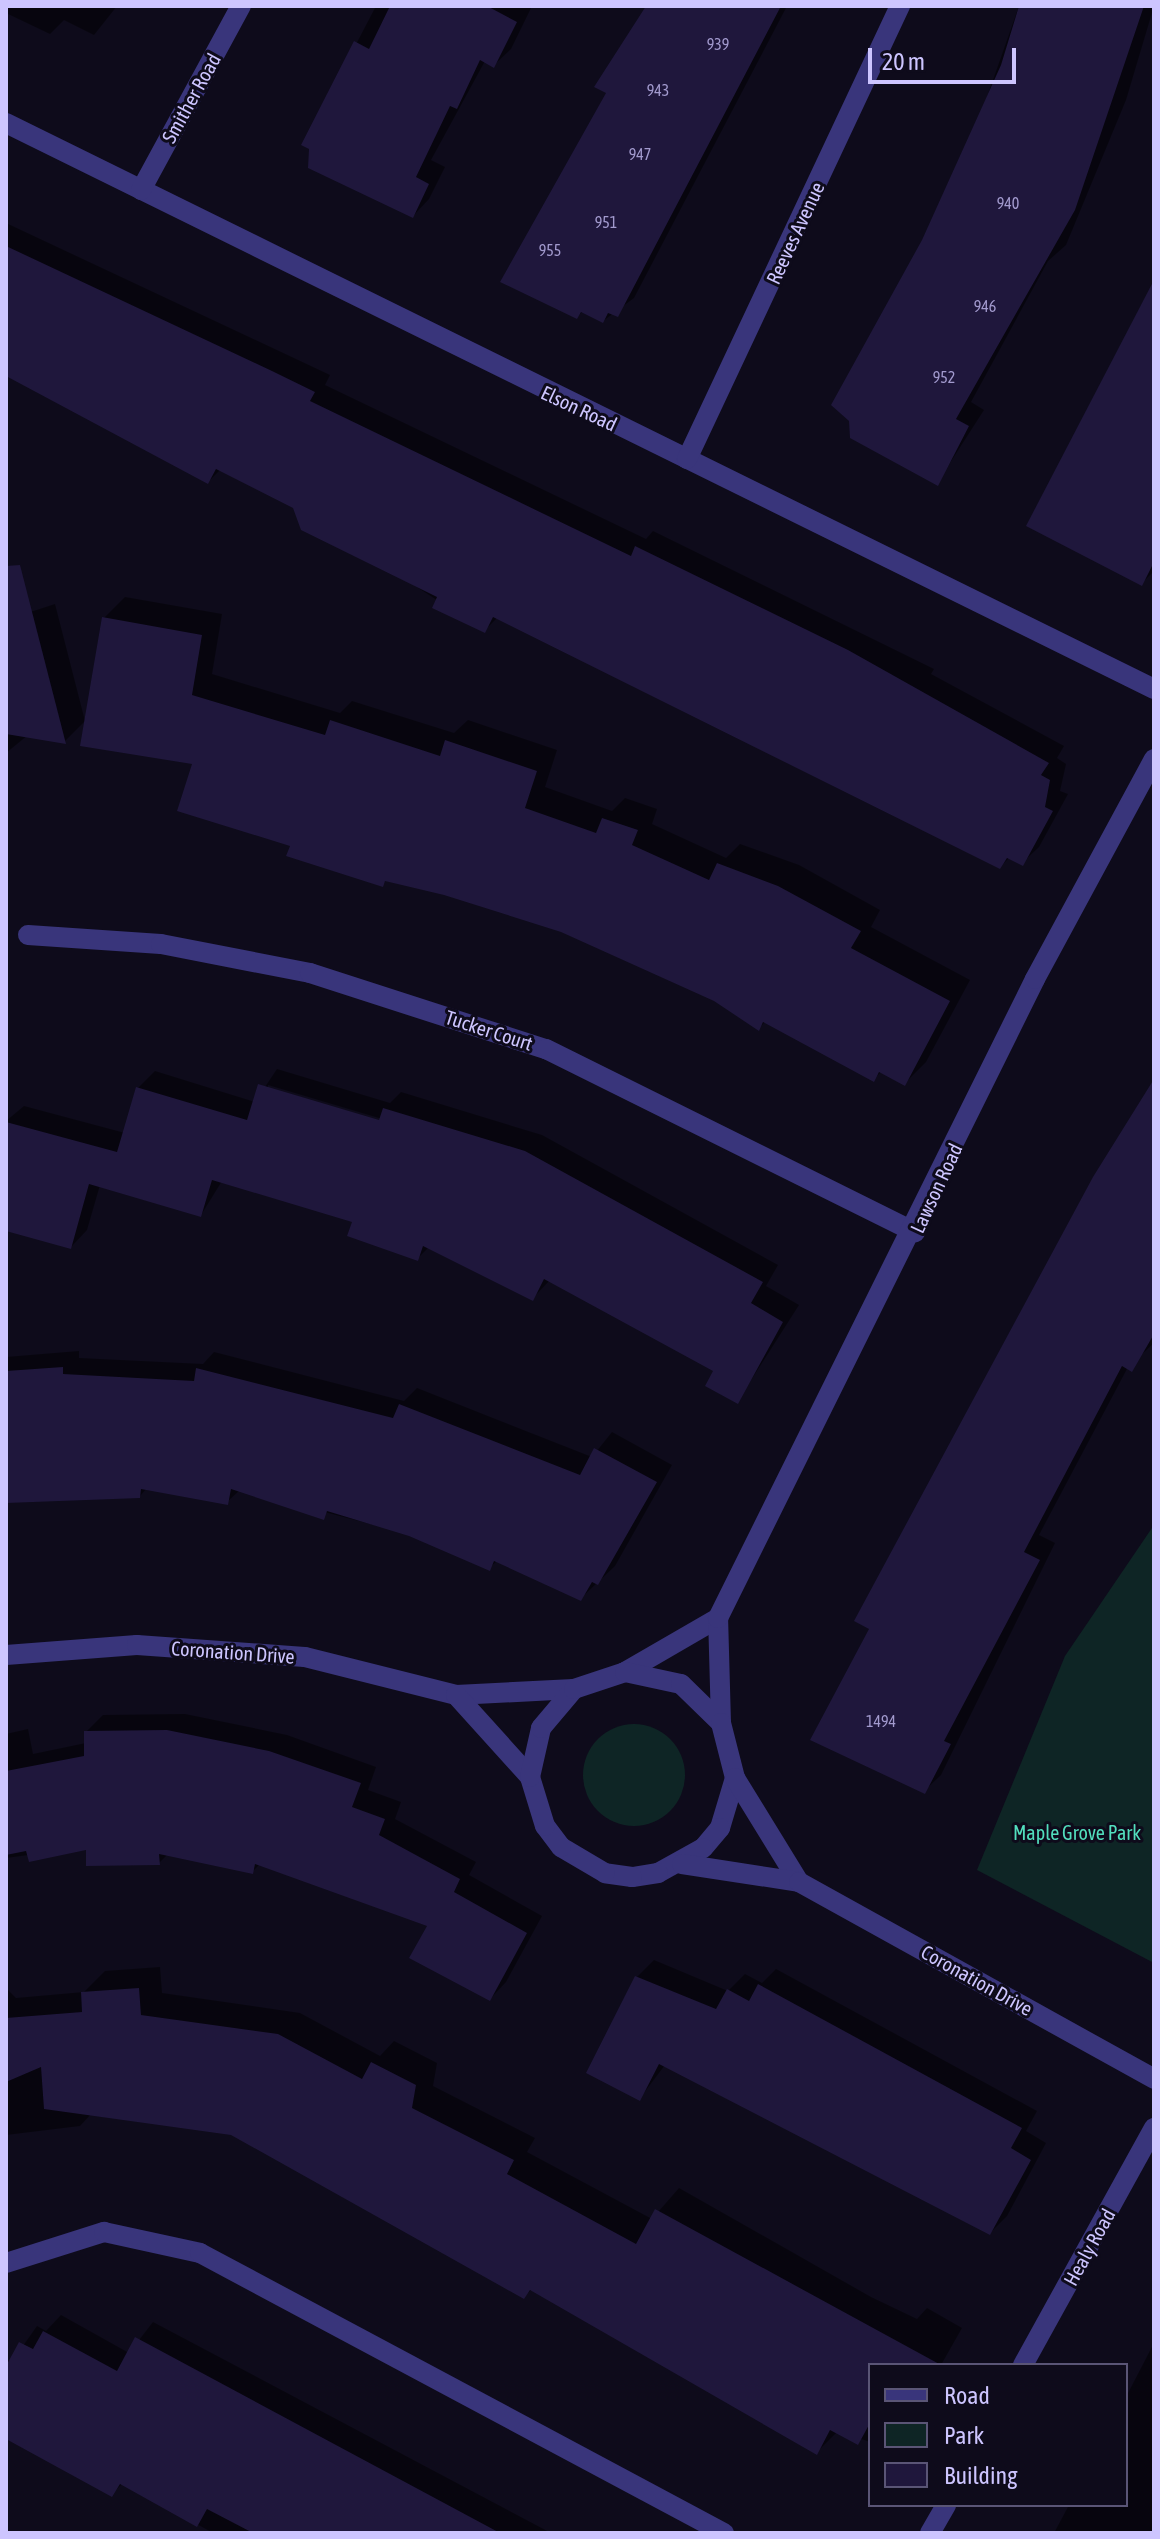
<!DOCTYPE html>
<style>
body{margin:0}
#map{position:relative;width:1160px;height:2539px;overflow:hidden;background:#0e0b1b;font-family:"Asap Condensed",sans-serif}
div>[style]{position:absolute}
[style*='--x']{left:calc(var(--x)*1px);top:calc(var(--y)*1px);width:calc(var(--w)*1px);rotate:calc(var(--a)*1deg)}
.green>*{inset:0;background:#0e2525}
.round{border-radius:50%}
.shadow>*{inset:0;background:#0007}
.building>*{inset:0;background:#1f173c}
.minor>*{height:20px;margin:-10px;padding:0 10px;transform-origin:10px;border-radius:10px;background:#39357b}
span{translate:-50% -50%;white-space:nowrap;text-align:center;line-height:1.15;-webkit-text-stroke:6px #0e0b1b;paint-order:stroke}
.number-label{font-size:16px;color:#a29ace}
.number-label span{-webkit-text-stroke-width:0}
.street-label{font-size:20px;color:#cdc5ff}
.park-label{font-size:20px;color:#52debd}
.frame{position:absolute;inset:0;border:8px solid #cdc5ff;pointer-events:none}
.legend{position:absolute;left:868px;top:2363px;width:260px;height:144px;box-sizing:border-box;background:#0e0b1b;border:2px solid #5a5576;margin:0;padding:10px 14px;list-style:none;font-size:24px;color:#cdc5ff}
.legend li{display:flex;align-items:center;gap:16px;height:40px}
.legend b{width:40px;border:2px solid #5a5576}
.scale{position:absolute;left:868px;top:48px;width:148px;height:36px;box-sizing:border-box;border:4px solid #cdc5ff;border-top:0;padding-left:10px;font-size:24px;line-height:28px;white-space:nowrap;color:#cdc5ff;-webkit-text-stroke:6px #0e0b1b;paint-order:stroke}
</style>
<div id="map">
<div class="green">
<div style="clip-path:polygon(1154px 1525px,1154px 1963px,977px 1870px,1065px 1656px)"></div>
<div class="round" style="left:583px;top:1724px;width:102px;height:102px"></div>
</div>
<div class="shadow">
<div style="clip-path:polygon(6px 6px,117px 6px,94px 35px,64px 20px,50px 34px,6px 13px)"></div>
<div style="clip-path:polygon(376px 6px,532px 6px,511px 49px,494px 65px,485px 61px,431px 160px,445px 167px,429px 199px,413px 216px,304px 144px)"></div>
<div style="clip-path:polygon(648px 6px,787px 6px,634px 298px,603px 321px,583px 311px,577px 317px,609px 92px,597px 86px)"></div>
<div style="clip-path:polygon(1019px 6px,1154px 6px,1126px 100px,1066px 245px,1048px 261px,971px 402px,984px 410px,937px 483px,924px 241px,980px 117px)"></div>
<div style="clip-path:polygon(6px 223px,330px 375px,325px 385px,646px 539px,653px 531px,934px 669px,931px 674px,1064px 746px,1057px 758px,1066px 764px,1060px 791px,1068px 794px,1039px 847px,1022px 863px,1010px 857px,1000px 867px,498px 617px,484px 631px,295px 507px,221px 469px,208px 482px,6px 374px)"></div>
<div style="clip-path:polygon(1154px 291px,1154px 571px,1142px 583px)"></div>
<div style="clip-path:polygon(125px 597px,222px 614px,212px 674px,340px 713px,352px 701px,454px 733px,468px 720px,557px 750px,545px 787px,612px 811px,625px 798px,657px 809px,652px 824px,726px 858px,740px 844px,799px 865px,880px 910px,871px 927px,970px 980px,926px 1062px,905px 1083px,882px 1071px,874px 1079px,766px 1021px,759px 1028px,715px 1000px,562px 930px,445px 893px,387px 879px,382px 884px,292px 844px,195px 762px,104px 618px)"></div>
<div style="clip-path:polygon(55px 604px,85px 721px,65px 741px,28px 735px,6px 753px,6px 620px)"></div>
<div style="clip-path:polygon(evenodd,277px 1069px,390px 1103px,401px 1092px,542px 1135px,778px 1265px,766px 1286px,799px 1305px,737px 1402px,716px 1370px,550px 1280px,532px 1299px,429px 1247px,418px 1258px,354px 1221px,222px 1181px,201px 1215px,100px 1185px,87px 1230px,71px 1247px,6px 1229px,6px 1121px,24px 1106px,125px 1133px,138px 1088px,155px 1071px,255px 1102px,277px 1069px,268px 1085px,389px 1121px,388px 1125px,268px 1089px,268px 1085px)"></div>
<div style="clip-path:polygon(1154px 1081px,1154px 1343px,1128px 1367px,1039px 1535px,1055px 1543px,941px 1775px,924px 1791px)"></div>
<div style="clip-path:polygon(79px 1351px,79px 1358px,203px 1364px,214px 1352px,404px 1401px,417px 1388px,592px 1457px,612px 1432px,672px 1465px,615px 1566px,580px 1599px,497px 1561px,489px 1568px,409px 1534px,240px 1490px,227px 1502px,147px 1488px,140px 1496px,6px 1502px,6px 1357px)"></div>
<div style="clip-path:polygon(185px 1714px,287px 1735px,376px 1767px,368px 1790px,401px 1802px,395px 1819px,476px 1862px,469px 1875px,542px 1916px,506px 1982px,490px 1999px,429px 1925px,260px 1864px,252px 1872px,168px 1854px,159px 1863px,88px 1847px,6px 1858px,6px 1734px,28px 1729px,33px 1754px,86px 1743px,86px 1732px,103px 1715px)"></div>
<div style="clip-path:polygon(654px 1960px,728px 1991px,745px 1974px,762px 1983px,776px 1969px,1037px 2111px,1026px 2131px,1046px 2143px,1007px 2216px,990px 2233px,665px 2065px,640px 2098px,637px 1977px)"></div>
<div style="clip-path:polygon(160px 1967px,162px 1993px,300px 2013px,380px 2056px,394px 2041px,437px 2063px,433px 2086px,535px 2138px,527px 2152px,652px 2219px,679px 2188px,871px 2297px,917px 2319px,927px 2308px,962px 2328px,941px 2365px,870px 2365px,870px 2442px,838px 2431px,817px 2452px,532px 2289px,524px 2297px,231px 2133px,92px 2113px,80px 2126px,6px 2135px,6px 1988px,16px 1998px,84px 1992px,105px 1971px)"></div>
<div style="clip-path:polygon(61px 2315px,129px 2353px,153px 2322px,551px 2533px,213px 2533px,123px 2483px,112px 2494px,6px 2437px,6px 2370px,37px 2326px,46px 2331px)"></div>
<div style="clip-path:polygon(1154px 2343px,1154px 2533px,1054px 2533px,1069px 2505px,1126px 2505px,1126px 2397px)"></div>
</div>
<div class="building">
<div style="clip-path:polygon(390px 6px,487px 6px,517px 22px,494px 68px,480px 60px,457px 109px,450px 106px,416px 177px,429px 184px,413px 218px,308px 168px,309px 149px,301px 145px,354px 41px,369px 49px)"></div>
<div style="clip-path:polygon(646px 6px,781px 6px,618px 317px,608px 313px,603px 323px,581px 312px,577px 319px,500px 282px,606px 93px,594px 87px)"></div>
<div style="clip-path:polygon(1019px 6px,1144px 6px,1075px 210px,956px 419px,969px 426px,938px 486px,850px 438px,849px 421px,831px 405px,922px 240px,1001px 65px)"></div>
<div style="clip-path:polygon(6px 246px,272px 371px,315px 392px,310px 401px,631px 556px,635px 546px,848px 650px,1049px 763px,1041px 775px,1050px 780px,1045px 807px,1053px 811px,1023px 866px,1007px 858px,1000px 869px,493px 617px,485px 633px,432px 608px,437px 597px,301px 530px,293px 508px,216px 469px,208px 484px,6px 376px)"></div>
<div style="clip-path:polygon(1154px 280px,1154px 562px,1142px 586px,1026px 526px)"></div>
<div style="clip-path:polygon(20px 565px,66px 744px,6px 734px,6px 566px)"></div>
<div style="clip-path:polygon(102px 617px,202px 635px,192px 695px,325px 735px,330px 720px,440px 756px,445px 740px,537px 771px,525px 808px,596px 833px,602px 818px,638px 830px,632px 845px,709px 880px,717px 863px,778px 886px,861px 931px,851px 948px,950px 1001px,905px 1086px,879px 1072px,874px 1082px,763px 1022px,759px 1031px,714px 1001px,561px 932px,444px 895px,385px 881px,383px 887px,286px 856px,290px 846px,177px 811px,192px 764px,80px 746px)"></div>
<div style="clip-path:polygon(1154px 1079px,1154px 1334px,1132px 1372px,1122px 1366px,1024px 1552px,1040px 1560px,944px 1741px,951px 1744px,925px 1794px,810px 1740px,869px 1629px,854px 1621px,1093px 1177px)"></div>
<div style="clip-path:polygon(258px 1084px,379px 1120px,383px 1108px,525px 1151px,763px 1282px,751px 1303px,783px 1322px,738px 1404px,705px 1386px,713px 1371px,544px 1279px,533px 1301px,423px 1246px,418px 1261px,347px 1236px,352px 1222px,212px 1180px,201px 1217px,89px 1184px,71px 1249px,6px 1231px,6px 1122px,117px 1152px,136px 1087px,247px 1120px)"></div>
<div style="clip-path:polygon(63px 1367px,63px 1374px,194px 1381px,196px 1368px,393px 1418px,399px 1404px,580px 1475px,594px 1448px,657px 1482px,598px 1585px,592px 1582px,581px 1601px,494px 1561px,490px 1571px,409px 1536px,327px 1511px,324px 1520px,231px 1489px,228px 1505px,141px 1489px,140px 1498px,6px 1503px,6px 1371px)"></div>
<div style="clip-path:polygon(167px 1730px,269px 1751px,361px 1783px,352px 1807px,385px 1819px,379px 1835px,460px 1879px,454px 1892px,527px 1933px,490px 2001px,409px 1958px,427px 1926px,255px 1864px,253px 1874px,159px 1854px,160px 1865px,86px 1866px,86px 1850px,29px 1862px,26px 1851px,6px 1855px,6px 1771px,84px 1756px,84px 1731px)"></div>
<div style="clip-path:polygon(635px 1976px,716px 2009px,727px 1989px,749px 2001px,758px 1984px,1022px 2128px,1011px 2148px,1031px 2160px,990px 2235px,659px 2064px,640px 2101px,586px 2073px)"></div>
<div style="clip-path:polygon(139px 1988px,141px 2015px,278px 2034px,362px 2079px,371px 2062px,416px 2085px,412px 2108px,514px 2160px,507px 2174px,636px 2244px,655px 2209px,941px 2365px,870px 2365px,870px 2423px,858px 2445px,830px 2430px,817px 2455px,530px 2290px,524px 2299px,231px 2135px,44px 2109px,41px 2067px,6px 2082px,6px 2018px,82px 2012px,81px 1992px)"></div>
<div style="clip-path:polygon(43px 2331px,117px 2371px,135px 2337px,500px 2533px,253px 2533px,207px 2509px,197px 2527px,120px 2484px,112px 2497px,6px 2439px,6px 2366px,19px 2342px,33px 2349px)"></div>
</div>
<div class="minor">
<div style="--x:6;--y:123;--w:1280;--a:26.24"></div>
<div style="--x:141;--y:190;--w:209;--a:-61.5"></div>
<div style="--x:687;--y:459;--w:501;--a:-64.82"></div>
<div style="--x:28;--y:935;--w:133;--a:3.9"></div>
<div style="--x:161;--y:944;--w:152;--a:11"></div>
<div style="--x:310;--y:973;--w:248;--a:17.9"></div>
<div style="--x:546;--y:1049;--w:412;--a:26.4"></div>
<div style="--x:6;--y:1655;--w:131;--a:-4.4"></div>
<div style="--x:137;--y:1645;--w:168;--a:4.1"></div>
<div style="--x:305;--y:1657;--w:156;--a:14.1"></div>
<div style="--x:456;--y:1695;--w:118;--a:-2.9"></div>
<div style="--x:625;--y:1672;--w:108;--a:-30.1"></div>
<div style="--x:456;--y:1695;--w:110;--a:47.9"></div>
<div style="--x:721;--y:1723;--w:105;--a:-91.6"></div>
<div style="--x:718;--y:1618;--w:713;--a:-63.61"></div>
<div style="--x:1035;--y:979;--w:250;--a:-61.6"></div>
<div style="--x:735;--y:1778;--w:52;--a:106.7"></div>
<div style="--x:720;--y:1828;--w:26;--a:130"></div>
<div style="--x:703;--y:1848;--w:51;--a:150.9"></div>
<div style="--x:658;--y:1873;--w:26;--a:171"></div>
<div style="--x:632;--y:1877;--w:27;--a:-172"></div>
<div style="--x:605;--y:1873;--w:51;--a:-149.4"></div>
<div style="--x:561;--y:1847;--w:26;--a:-127"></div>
<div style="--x:545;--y:1826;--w:51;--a:-107"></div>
<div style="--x:530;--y:1777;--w:50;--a:-77.3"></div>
<div style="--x:541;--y:1728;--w:51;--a:-49.8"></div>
<div style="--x:574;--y:1689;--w:54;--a:-18.4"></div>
<div style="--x:625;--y:1672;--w:57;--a:12.1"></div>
<div style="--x:681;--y:1684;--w:56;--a:44.3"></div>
<div style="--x:721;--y:1723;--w:57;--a:75.7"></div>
<div style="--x:735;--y:1778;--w:122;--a:58.4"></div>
<div style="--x:682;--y:1864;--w:118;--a:8.7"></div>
<div style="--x:799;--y:1882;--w:406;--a:29"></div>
<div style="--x:6;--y:2263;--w:103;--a:-17.6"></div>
<div style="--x:104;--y:2232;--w:98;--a:12.3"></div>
<div style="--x:200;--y:2253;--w:594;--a:28.12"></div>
<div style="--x:1023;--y:2365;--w:271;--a:-61.1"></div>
<div style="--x:930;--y:2533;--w:32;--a:-60"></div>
</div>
<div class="number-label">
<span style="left:718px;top:44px">939</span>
<span style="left:658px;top:90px">943</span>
<span style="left:640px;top:154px">947</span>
<span style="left:1008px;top:203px">940</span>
<span style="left:606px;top:222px">951</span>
<span style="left:550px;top:250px">955</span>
<span style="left:985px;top:306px">946</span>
<span style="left:944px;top:377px">952</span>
<span style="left:881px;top:1721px">1494</span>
</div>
<div class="street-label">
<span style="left:191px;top:98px;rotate:-61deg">Smither Road</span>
<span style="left:795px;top:233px;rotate:-65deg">Reeves Avenue</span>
<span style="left:579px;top:408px;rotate:25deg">Elson Road</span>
<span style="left:489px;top:1030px;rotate:18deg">Tucker Court</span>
<span style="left:936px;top:1188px;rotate:-65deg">Lawson Road</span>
<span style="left:233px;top:1652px;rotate:4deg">Coronation Drive</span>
<span style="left:977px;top:1980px;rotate:29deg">Coronation Drive</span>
<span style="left:1089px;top:2247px;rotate:-61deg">Healy Road</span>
</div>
<div class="park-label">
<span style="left:1077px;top:1832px">Maple Grove Park</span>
</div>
<div class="frame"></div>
<ul class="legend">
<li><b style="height:10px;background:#39357b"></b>Road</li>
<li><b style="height:22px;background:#0e2525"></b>Park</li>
<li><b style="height:22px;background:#1f173c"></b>Building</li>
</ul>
<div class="scale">20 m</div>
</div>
